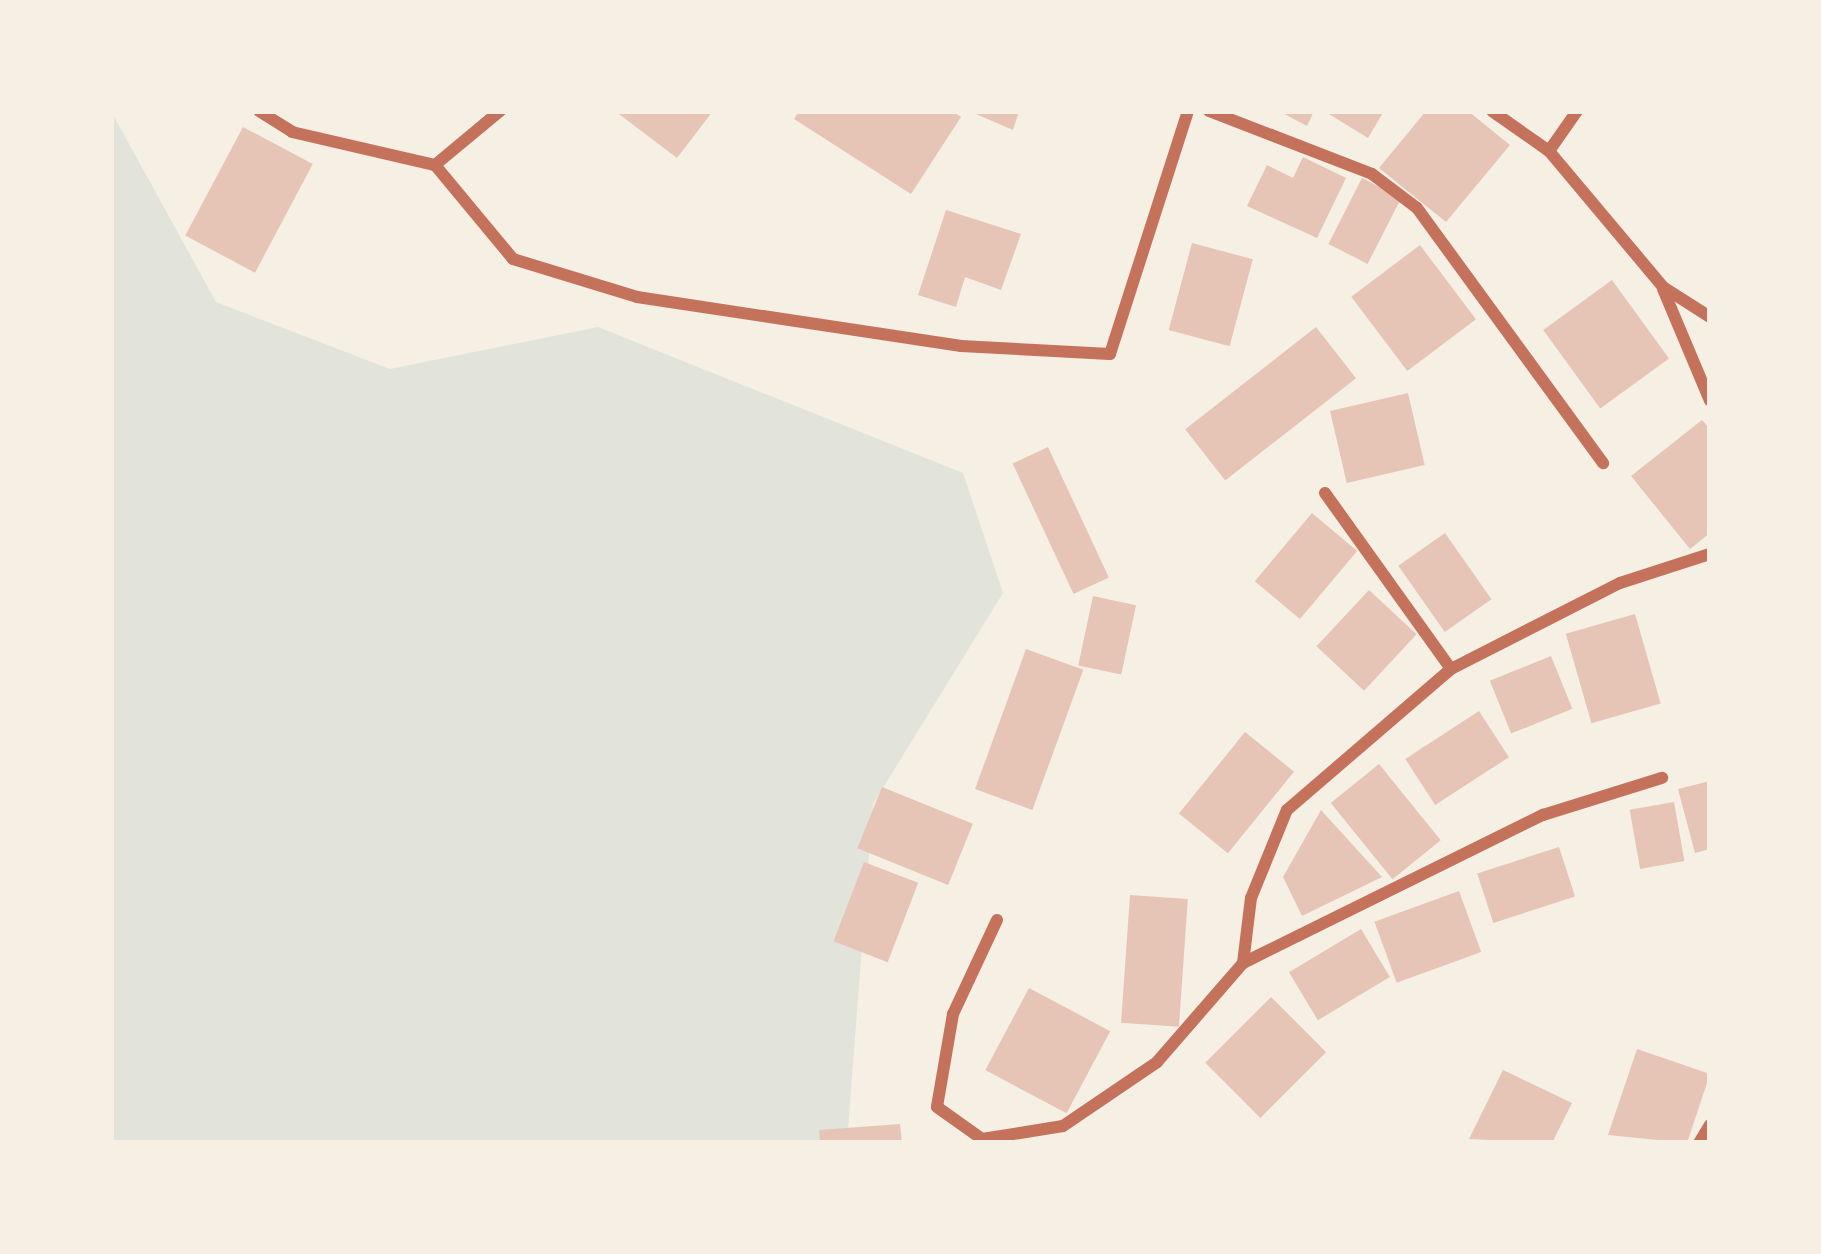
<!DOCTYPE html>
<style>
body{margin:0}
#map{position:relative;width:1821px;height:1254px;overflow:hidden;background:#f6efe4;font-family:"Zilla Slab",serif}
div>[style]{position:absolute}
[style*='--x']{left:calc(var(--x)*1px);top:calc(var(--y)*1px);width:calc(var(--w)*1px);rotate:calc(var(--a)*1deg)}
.green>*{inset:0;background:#e2e4dc}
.building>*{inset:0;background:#e6c5b7;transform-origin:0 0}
.minor>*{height:12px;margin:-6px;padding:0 6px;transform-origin:6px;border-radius:6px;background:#c5725c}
span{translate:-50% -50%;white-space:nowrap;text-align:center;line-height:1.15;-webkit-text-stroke:10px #f6efe4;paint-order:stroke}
.frame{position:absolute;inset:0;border:114px solid #f6efe4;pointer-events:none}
</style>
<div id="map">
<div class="green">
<div style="clip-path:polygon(111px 111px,216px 302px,390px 369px,598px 327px,963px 473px,1003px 593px,873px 804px,847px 1143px,111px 1143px)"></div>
</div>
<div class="building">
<div style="clip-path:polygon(615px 111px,713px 111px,677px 158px)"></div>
<div style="clip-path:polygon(799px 111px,952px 111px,961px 117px,911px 194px,794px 119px)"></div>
<div style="clip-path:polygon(969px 111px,1019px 111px,1013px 130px)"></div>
<div style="clip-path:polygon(1279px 111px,1314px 111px,1307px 126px)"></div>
<div style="clip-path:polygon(1324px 111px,1384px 111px,1368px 138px)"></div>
<div style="clip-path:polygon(1426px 111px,1468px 111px,1510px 145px,1446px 222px,1379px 168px)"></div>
<div style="left:243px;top:127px;width:79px;height:123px;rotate:28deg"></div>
<div style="clip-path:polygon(1303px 157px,1346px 178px,1317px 238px,1247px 206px,1267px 165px,1293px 178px)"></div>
<div style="left:1362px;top:178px;width:44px;height:74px;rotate:27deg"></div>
<div style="clip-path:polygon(946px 210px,1021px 234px,1001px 290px,965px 277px,956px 307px,918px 295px)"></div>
<div style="left:1192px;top:243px;width:63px;height:90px;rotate:15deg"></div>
<div style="left:1420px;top:245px;width:93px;height:86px;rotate:53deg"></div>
<div style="left:1612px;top:280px;width:97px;height:85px;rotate:54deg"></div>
<div style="left:1316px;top:327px;width:65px;height:166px;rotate:52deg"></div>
<div style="left:1408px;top:393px;width:74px;height:80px;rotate:77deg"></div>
<div style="clip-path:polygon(1702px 420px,1710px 429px,1710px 533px,1690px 549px,1631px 476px)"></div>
<div style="left:1048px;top:447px;width:144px;height:39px;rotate:65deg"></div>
<div style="left:1312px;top:513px;width:59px;height:89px;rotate:40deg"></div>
<div style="left:1445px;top:533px;width:81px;height:57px;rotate:55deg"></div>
<div style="left:1369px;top:590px;width:65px;height:77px;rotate:43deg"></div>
<div style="left:1093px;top:596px;width:44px;height:71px;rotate:12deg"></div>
<div style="left:1635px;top:614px;width:93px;height:72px;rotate:74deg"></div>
<div style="left:1026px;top:649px;width:61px;height:149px;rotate:20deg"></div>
<div style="left:1551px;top:656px;width:57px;height:66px;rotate:68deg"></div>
<div style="left:1479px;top:711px;width:55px;height:88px;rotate:57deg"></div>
<div style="left:1245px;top:732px;width:63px;height:105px;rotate:39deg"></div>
<div style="left:1379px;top:764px;width:98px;height:62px;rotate:51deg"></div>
<div style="clip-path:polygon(1710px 781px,1710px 849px,1695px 853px,1678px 789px)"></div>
<div style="left:882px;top:787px;width:98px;height:66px;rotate:22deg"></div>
<div style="left:1674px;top:802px;width:60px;height:45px;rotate:80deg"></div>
<div style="clip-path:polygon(1321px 810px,1382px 877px,1302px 916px,1283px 877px)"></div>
<div style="left:1559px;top:847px;width:52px;height:86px;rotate:72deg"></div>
<div style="left:864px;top:862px;width:58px;height:85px;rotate:21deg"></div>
<div style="left:1459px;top:891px;width:65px;height:90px;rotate:70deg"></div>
<div style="left:1130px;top:895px;width:58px;height:128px;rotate:4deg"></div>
<div style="left:1361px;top:929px;width:56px;height:84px;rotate:59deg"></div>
<div style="left:1029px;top:988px;width:92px;height:93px;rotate:28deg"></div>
<div style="left:1271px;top:997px;width:78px;height:93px;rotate:45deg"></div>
<div style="clip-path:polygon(1637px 1049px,1710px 1074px,1687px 1143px,1608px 1135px)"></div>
<div style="clip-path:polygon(1503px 1070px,1572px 1103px,1552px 1143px,1469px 1139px)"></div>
<div style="clip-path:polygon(900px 1124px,902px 1143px,820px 1143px,819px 1130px)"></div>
</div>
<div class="minor">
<div style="--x:259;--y:111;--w:39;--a:32"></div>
<div style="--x:292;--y:132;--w:147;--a:13"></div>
<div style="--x:1209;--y:111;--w:175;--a:21.1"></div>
<div style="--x:1372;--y:174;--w:56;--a:37.1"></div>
<div style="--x:1417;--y:208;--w:316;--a:53.9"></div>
<div style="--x:1492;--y:111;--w:70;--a:35.1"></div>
<div style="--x:1549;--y:151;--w:177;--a:50"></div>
<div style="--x:1663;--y:287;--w:56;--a:32.6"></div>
<div style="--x:1549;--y:151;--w:49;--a:-55"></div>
<div style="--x:435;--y:165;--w:122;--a:50.3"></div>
<div style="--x:513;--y:259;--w:130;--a:17"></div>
<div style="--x:637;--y:297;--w:328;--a:8.6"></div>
<div style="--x:961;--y:346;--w:149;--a:3.1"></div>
<div style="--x:1110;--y:354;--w:255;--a:-72.2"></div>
<div style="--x:435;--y:165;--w:85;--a:-39.7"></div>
<div style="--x:1663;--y:289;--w:121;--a:67.2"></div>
<div style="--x:1325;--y:493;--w:216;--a:54.4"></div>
<div style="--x:997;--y:920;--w:104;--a:115.1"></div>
<div style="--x:953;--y:1014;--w:94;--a:99.8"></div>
<div style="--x:937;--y:1107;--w:55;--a:35.4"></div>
<div style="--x:982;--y:1139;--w:82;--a:-9.1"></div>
<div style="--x:1063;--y:1126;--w:114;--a:-34.2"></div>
<div style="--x:1157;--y:1062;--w:131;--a:-49"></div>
<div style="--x:1243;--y:963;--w:65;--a:-83"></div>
<div style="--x:1251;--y:898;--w:95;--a:-67.8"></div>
<div style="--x:1287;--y:810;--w:216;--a:-40.7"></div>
<div style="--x:1451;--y:669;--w:190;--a:-27"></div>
<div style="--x:1620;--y:583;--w:95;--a:-17.9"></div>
<div style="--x:1243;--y:963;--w:335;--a:-26.3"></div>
<div style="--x:1543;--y:815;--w:125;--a:-17.3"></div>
<div style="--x:1699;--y:1143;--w:21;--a:-59"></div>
</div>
<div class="frame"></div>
</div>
